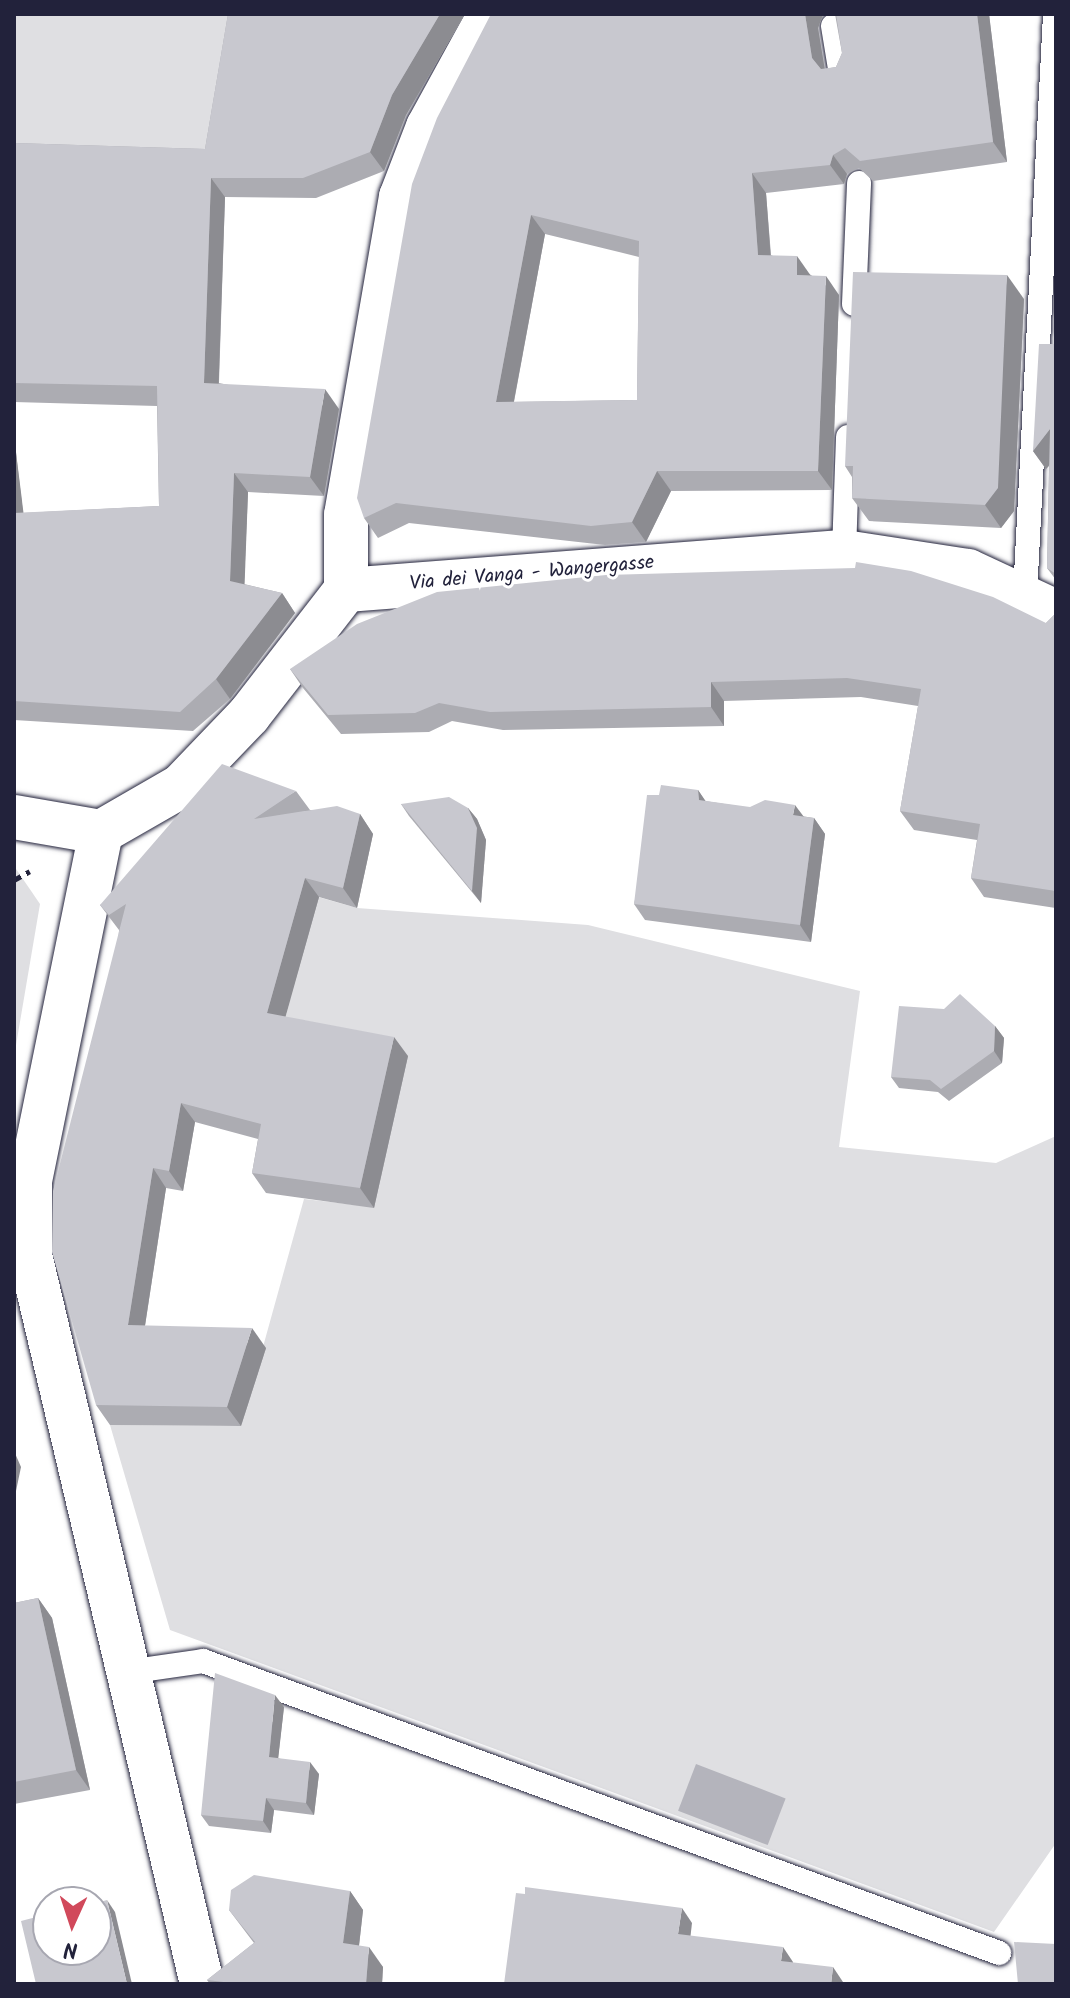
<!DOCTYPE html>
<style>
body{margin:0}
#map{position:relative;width:1070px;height:1998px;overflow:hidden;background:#fff;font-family:Kalam,sans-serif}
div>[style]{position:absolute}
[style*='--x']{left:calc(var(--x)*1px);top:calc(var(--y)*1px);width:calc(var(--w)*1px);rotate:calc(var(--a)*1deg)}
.green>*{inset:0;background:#dfdfe2}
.water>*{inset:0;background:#b4b4bc;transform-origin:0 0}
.path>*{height:5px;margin-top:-2.5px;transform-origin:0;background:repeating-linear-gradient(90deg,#22223b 0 8px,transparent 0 14px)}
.roads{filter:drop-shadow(0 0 2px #22223b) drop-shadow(0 0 2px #22223b)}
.lane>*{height:24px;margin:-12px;padding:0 12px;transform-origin:12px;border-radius:12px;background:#fff}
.street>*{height:44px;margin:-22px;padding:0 22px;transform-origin:22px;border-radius:22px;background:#fff}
.wall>*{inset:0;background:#acacb2}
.shaded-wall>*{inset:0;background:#8c8c91}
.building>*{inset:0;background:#c8c8cf}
span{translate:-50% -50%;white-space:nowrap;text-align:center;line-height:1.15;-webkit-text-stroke:6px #fff;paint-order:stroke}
.street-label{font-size:20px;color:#22223b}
.frame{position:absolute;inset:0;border:16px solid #22223b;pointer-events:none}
.north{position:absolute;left:32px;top:1886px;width:80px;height:80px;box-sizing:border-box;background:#fff;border:2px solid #a7a7b1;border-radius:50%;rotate:183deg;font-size:22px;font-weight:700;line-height:32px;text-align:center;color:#22223b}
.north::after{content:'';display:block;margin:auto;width:28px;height:36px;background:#d1495b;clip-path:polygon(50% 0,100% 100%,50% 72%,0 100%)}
</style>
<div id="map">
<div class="green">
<div style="clip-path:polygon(14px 14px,247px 14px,219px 169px,14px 162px)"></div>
<div style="clip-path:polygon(14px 866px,40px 904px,14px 1057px)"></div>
<div style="clip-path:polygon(318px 897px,357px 908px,588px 925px,860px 991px,839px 1147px,996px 1163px,1056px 1136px,1056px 1843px,994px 1932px,170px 1630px,110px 1425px,241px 1426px,304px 1199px,374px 1207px,281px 1033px)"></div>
</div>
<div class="water">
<div style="left:696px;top:1764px;width:96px;height:50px;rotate:21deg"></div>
</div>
<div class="path">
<div style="--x:14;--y:880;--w:18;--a:-29"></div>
</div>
<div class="roads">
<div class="lane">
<div style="--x:833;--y:26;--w:50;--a:80.7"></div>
<div style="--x:854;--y:304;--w:121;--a:-87.6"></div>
<div style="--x:844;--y:552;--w:115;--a:-88"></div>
<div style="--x:1025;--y:595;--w:582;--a:-87.04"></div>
<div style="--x:128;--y:1672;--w:76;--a:-8.3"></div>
<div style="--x:203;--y:1661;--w:848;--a:20.14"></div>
</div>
<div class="street">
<div style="--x:346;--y:590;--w:75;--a:-90"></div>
<div style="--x:346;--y:515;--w:323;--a:-80.2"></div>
<div style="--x:401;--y:197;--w:75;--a:-68.9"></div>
<div style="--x:428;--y:127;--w:129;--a:-61.2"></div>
<div style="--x:14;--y:817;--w:88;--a:9.8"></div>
<div style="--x:101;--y:832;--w:356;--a:101.5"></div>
<div style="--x:30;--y:1181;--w:74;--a:90"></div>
<div style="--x:30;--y:1255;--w:749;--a:76.72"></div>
<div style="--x:101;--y:832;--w:92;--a:-29.9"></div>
<div style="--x:181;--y:786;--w:98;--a:-46.2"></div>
<div style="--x:249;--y:715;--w:158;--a:-52.2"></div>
<div style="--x:346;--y:590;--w:499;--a:-4.4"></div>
<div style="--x:844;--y:552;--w:125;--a:8.7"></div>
<div style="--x:968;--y:571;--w:97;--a:25"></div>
</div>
</div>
<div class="wall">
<div style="clip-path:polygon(228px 14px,465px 14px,406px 115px,384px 171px,316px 198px,225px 197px,219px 383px,339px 409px,324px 496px,248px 492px,244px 584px,282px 593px,295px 613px,230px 699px,193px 731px,14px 720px,14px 436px,23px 513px,159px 506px,157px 406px,14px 402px,14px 143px,205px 149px)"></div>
<div style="clip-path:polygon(evenodd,491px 14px,825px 14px,823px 15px,818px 28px,825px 69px,836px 67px,842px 53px,835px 14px,989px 14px,1007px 162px,873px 181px,859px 168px,847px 174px,844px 184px,766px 193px,771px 255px,811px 275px,839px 295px,832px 490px,671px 491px,646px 542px,605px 545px,409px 523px,378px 538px,364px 518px,491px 14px,545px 234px,639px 257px,637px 400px,514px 402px,545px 234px)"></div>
<div style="clip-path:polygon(1024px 299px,1014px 511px,1001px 528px,869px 521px,852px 498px,852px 477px,845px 466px)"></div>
<div style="clip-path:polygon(1056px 344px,1056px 580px,1047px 568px,1049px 466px,1046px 469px,1033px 451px)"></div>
<div style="clip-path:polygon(1056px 613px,1056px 908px,984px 897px,971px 878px,977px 840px,914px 830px,900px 811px,918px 706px,861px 697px,724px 701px,724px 726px,503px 730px,452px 721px,429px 732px,341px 734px,303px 688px,290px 669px,1046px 623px)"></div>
<div style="clip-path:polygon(698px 790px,705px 801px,814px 818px,825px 834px,811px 942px,645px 920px,634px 904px,659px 795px)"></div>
<div style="clip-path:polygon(296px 791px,310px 810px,360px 814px,373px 834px,357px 908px,319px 897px,285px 1017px,408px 1056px,374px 1208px,266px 1193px,252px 1173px,258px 1139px,195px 1122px,183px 1191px,166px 1188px,145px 1326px,266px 1348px,241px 1426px,110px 1425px,96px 1405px,119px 930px,100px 905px)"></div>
<div style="clip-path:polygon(401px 804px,468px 808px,477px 819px,486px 840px,481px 903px,409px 816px)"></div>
<div style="clip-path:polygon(995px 1026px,1004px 1038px,1002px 1063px,949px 1101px,938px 1092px,899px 1088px,891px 1077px)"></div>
<div style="clip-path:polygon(38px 1598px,52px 1618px,90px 1790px,14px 1804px,14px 1603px)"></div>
<div style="clip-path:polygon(284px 1707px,278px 1758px,319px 1774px,314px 1815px,274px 1810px,271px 1833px,209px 1826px,201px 1815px)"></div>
<div style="clip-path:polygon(350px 1891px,363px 1910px,359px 1946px,383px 1967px,382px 1984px,210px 1984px,207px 1980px,254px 1943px,229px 1910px)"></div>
</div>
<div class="shaded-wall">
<div style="clip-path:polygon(440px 14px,465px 14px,406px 115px,384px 171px,370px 152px,392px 95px)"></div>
<div style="clip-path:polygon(805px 14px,823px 15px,818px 28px,826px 77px,812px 58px)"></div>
<div style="clip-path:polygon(977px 14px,989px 14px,1007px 162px,993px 142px)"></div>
<div style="clip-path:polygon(833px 155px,847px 174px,844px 184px,830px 165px)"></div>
<div style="clip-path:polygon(752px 173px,766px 193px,772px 274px,758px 255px)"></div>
<div style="clip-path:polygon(211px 178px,225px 197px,218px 402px,204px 383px)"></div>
<div style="clip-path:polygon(531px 215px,545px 234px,510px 422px,496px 402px)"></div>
<div style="clip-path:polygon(797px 256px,811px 276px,797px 275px)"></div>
<div style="clip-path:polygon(1007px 275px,1024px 299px,1014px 511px,1001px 528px,985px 505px)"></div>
<div style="clip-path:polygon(826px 276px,839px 295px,832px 490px,818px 471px)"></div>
<div style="clip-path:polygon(325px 389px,339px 409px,324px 496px,310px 477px)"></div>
<div style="clip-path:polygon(1050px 429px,1056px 457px,1046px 469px,1033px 451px)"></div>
<div style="clip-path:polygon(14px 436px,26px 533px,14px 516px)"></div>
<div style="clip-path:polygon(657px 471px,671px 491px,646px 542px,632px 522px)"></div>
<div style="clip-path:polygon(234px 473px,248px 492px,244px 600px,230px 581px)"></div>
<div style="clip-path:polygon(282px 593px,295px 613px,230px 699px,216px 679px)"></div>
<div style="clip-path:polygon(711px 682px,724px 701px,724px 726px,711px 707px)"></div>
<div style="clip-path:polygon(698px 790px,709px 806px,699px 800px)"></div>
<div style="clip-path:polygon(795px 805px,807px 821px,793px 815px)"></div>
<div style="clip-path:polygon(468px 808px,477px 819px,486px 840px,481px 903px,472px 891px)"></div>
<div style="clip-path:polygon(360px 814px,373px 834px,357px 908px,343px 888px)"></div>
<div style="clip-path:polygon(814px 818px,825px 834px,811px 942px,800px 925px)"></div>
<div style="clip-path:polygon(305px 878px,319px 897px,281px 1033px,267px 1013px)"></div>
<div style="clip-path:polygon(995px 1026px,1004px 1038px,1002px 1063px,994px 1051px)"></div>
<div style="clip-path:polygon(394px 1037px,408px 1056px,374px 1208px,360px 1188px)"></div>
<div style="clip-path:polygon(181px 1103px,195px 1122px,183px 1191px,169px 1171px)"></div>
<div style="clip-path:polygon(153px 1168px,166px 1188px,142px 1345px,128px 1325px)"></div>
<div style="clip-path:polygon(252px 1328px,266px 1348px,241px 1426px,227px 1407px)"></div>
<div style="clip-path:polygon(14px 1451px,21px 1467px,16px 1491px,14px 1495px)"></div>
<div style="clip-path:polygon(38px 1598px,52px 1618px,90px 1790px,76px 1770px)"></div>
<div style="clip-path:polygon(275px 1695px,284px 1707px,277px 1769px,269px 1757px)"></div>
<div style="clip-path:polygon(310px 1762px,319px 1774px,314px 1815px,306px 1803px)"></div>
<div style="clip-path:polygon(266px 1798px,274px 1810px,271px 1833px,263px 1821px)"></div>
<div style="clip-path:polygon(350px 1891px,363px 1910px,357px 1963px,343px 1943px)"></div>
<div style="clip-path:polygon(107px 1900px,115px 1912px,132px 1984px,127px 1984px)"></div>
<div style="clip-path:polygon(682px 1908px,692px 1923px,689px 1949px,678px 1934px)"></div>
<div style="clip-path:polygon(369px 1947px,383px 1967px,382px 1984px,366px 1984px)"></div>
<div style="clip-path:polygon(783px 1947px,793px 1962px,791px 1976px,781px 1961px)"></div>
<div style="clip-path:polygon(833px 1967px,843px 1982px,843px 1984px,831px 1984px)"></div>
</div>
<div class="building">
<div style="clip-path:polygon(228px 14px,440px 14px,392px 95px,370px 152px,303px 178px,211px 178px,204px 383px,325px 389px,310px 477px,234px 473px,230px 581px,282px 593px,216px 679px,180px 712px,14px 701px,14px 513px,159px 506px,157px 386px,14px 383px,14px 143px,205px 149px)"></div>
<div style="clip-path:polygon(evenodd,491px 14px,805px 14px,812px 58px,821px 69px,836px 67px,842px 53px,836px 14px,977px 14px,993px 142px,860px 161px,845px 148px,833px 155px,830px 165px,752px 173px,758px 255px,797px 256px,797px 275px,826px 276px,818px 471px,657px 471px,632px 522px,591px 526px,396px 503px,364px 518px,357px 498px,412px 184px,437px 118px,491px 14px,531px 215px,639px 241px,637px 400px,496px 402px,531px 215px)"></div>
<div style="clip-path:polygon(853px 272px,1007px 275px,998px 488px,985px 505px,852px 498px,853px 466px,845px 466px)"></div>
<div style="clip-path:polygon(1039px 344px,1056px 344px,1056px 574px,1047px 568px,1050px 429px,1033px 451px)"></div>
<div style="clip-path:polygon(856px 562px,911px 571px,993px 597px,1046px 623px,1056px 613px,1055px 891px,971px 878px,980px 824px,900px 811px,921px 689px,847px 678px,711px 682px,711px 707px,490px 712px,439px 703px,415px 713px,328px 715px,290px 669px,357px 624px,437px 592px,606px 575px,855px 568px)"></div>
<div style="clip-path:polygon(222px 764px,296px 791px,254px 819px,337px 806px,360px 814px,343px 888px,305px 878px,267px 1013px,394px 1037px,360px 1188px,252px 1173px,261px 1124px,181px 1103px,169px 1171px,153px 1168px,128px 1325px,252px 1328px,227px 1407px,96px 1405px,52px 1252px,53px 1191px,126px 904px,109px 915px,100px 905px)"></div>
<div style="clip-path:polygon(661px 785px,698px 790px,699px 800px,750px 807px,765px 800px,795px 805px,793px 815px,814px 818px,800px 925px,634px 904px,647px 795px,659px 795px)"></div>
<div style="clip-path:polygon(449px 797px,468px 808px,477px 828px,472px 891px,401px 804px)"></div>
<div style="clip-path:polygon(960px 994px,995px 1026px,994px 1051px,941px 1089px,930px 1080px,891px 1077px,899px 1006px,944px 1009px)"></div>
<div style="clip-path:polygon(38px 1598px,76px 1770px,14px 1782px,14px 1603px)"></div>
<div style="clip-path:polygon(215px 1673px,275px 1695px,269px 1757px,310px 1762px,306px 1803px,266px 1798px,263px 1821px,201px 1815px)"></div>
<div style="clip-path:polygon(254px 1875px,350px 1891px,343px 1943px,369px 1947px,366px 1984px,240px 1984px,207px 1980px,255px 1942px,229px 1910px,231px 1890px)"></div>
<div style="clip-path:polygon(525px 1887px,682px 1908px,678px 1934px,783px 1947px,781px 1961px,833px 1967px,831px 1984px,504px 1984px,516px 1893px,525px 1894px)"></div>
<div style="clip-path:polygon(107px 1900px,127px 1984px,36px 1984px,21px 1921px,48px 1914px,48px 1950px,96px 1950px,96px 1903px)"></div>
<div style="clip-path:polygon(1014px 1942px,1056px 1944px,1056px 1984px,1018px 1984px)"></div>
</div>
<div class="street-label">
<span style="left:532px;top:574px;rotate:-5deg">Via dei Vanga - Wangergasse</span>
</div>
<div class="frame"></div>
<div class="north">N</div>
</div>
